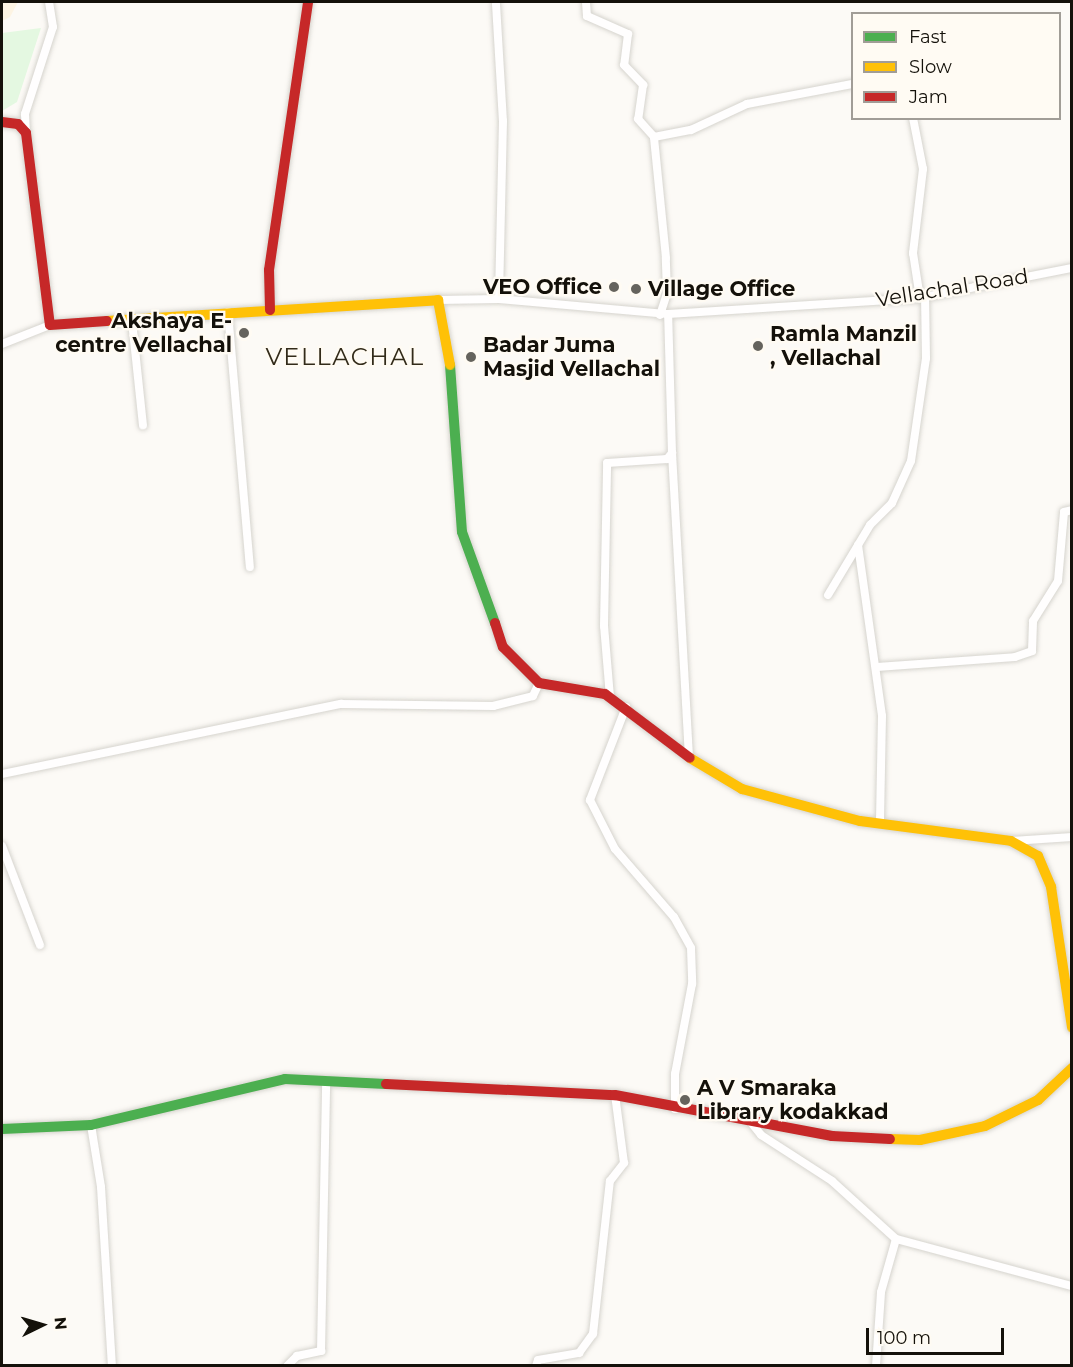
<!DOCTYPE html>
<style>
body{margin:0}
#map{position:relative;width:1073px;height:1367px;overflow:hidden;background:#fcfaf6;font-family:Montserrat,sans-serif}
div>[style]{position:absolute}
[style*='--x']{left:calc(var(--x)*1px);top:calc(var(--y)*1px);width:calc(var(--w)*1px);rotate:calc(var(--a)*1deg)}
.built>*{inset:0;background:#fdf4e3}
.green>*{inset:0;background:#e4f8e1}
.roads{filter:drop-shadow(0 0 2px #d6d4ce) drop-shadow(0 0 2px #d6d4ce)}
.street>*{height:8px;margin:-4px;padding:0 4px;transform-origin:4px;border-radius:4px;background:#fffefe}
.fast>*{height:10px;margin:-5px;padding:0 5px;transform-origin:5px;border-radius:5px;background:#4caf50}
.slow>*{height:10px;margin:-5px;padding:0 5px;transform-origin:5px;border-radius:5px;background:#ffc107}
.jam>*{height:10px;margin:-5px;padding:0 5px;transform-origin:5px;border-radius:5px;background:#c62828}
.dots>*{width:16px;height:16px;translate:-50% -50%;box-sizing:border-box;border:3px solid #fffbf3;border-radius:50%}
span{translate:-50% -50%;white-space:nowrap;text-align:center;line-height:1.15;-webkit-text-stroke:4.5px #fffbf3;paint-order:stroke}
.poi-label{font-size:21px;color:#14110a;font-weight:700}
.right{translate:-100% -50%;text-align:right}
.left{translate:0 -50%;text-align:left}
.street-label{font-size:21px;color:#14110a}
.quarter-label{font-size:24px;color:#322b1a;letter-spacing:1.5px}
.frame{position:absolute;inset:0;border:3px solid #14110a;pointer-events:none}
.legend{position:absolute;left:851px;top:12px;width:210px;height:108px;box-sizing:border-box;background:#fffbf3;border:2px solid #a19d96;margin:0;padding:8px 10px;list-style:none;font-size:18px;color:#14110a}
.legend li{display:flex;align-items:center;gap:12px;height:30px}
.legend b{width:30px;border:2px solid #a19d96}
.north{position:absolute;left:12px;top:1295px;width:60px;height:60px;-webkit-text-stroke:4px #fffbf3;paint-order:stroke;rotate:85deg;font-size:16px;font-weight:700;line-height:24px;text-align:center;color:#14110a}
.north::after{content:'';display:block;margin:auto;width:21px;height:27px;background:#14110a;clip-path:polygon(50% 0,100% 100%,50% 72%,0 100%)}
.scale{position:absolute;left:866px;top:1328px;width:138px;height:27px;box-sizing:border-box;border:3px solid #14110a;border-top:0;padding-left:8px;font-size:18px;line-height:21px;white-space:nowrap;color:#14110a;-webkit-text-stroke:4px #fffbf3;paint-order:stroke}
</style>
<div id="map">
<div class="built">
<div style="clip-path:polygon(2px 2px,18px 2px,10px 17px,2px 21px)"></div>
</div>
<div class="green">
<div style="clip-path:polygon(41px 28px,17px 102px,2px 111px,2px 33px)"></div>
</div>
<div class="roads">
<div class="street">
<div style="--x:586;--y:2;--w:14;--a:86"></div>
<div style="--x:587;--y:16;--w:45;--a:23.7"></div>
<div style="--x:628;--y:34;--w:31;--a:97"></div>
<div style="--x:624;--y:65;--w:28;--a:46"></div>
<div style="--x:643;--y:85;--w:34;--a:98"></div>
<div style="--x:638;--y:119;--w:24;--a:48"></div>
<div style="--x:496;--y:4;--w:117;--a:86.6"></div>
<div style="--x:503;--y:121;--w:178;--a:91.3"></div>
<div style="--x:913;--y:118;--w:52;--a:78.9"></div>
<div style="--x:923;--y:169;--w:85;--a:96.8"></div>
<div style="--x:913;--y:253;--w:46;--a:81.2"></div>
<div style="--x:26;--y:133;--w:19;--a:-93"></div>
<div style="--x:25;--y:114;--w:91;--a:-72.2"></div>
<div style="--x:53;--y:27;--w:25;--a:-99"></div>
<div style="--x:438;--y:300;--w:61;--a:-0.9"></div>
<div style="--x:499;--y:299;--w:170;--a:5.1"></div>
<div style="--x:668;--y:314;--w:253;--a:-3.6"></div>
<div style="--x:920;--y:298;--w:155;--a:-11.2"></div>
<div style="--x:228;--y:312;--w:256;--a:85.1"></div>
<div style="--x:660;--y:315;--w:23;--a:-72"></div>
<div style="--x:667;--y:293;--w:35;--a:-92"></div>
<div style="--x:666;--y:258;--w:122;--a:-95.7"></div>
<div style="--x:654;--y:137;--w:38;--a:-11"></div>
<div style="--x:691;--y:130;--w:62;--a:-24.9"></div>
<div style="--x:747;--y:104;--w:107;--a:-10.8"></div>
<div style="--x:132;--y:321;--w:105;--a:84"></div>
<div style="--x:2;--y:344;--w:52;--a:-21.6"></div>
<div style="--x:672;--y:453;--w:304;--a:86.8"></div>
<div style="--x:858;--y:545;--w:173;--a:82"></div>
<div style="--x:882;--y:716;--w:107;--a:91.1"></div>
<div style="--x:828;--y:595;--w:82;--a:-59"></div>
<div style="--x:870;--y:525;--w:31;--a:-45"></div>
<div style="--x:892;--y:503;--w:46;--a:-65.7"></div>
<div style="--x:911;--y:461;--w:104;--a:-81.7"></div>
<div style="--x:926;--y:358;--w:62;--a:-90.9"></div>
<div style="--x:877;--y:667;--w:138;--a:-4.1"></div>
<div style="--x:1015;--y:657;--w:18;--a:-19"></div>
<div style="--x:1032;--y:651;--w:30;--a:-88"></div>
<div style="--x:1033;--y:621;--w:47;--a:-58"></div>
<div style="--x:1058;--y:581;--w:69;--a:-85"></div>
<div style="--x:1064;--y:512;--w:8;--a:-14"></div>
<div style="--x:610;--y:697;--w:71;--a:-94.8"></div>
<div style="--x:604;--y:626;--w:163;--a:-88.9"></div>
<div style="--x:607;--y:463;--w:60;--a:-3.8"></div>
<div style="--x:667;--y:459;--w:8;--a:-50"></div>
<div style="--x:672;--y:453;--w:139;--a:-91.6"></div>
<div style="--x:626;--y:707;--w:100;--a:111.2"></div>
<div style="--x:590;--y:800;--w:55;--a:63"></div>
<div style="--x:615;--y:849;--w:90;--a:49.1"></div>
<div style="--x:674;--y:917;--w:35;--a:61"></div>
<div style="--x:691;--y:948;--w:36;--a:88"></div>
<div style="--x:692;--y:984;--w:92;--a:100.7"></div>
<div style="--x:675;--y:1074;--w:35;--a:90"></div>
<div style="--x:2;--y:774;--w:346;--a:-11.7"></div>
<div style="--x:341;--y:704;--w:152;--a:0.8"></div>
<div style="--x:493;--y:706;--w:41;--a:-14"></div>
<div style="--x:533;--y:696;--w:14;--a:-65"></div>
<div style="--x:1012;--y:841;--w:60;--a:-3.8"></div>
<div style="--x:2;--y:846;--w:106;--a:69"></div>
<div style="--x:749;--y:1120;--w:19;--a:51"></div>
<div style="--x:761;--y:1135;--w:85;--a:32.9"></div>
<div style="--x:832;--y:1181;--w:86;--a:42.2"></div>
<div style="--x:896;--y:1239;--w:182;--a:15"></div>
<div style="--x:91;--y:1125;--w:63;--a:80.8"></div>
<div style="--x:101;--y:1187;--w:179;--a:86.5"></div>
<div style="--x:287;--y:1366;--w:14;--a:-45"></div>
<div style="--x:297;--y:1356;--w:25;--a:-12"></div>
<div style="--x:321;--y:1351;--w:271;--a:-88.9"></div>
<div style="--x:536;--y:1366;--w:6;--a:-72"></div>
<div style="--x:538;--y:1360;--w:42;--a:-9.7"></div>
<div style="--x:579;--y:1353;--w:24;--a:-54"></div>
<div style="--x:593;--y:1334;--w:154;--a:-83.7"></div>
<div style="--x:610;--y:1181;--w:23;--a:-52"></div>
<div style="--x:624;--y:1163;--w:69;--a:-97.5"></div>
<div style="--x:876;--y:1366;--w:74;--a:-86.1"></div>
<div style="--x:881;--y:1292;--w:55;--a:-74.2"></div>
</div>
<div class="fast">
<div style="--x:450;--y:365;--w:167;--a:85.9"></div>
<div style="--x:462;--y:532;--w:97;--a:70.1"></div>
<div style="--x:2;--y:1129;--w:89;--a:-2.6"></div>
<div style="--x:91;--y:1125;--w:199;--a:-13.3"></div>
<div style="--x:285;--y:1079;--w:101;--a:2.8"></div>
</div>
<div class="slow">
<div style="--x:107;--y:321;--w:332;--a:-3.6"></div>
<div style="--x:438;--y:300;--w:66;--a:79.5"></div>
<div style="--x:690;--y:758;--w:61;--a:30.8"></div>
<div style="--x:742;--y:789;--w:122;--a:15.2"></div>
<div style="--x:860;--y:821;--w:152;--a:7.5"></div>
<div style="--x:1011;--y:841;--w:31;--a:29"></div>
<div style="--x:1038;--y:856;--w:34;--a:67"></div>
<div style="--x:1051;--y:887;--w:142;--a:81.5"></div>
<div style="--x:890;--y:1139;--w:30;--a:2"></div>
<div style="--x:920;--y:1140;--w:66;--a:-12.2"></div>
<div style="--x:985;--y:1126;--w:59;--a:-26.1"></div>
<div style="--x:1038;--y:1100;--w:47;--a:-43.3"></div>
</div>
<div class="jam">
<div style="--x:2;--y:122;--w:16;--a:7"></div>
<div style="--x:18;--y:124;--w:12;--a:48"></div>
<div style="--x:26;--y:133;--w:193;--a:82.9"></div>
<div style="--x:50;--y:325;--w:57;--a:-4"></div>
<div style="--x:270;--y:310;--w:40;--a:-91.4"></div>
<div style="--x:269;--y:270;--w:271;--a:-81.7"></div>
<div style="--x:495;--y:623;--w:25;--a:72"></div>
<div style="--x:503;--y:647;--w:51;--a:45"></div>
<div style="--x:539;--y:683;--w:67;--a:9.5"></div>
<div style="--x:605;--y:694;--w:106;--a:37"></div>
<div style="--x:386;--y:1084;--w:229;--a:2.8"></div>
<div style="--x:615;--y:1095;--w:221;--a:10.7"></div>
<div style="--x:832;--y:1136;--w:58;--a:3"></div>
</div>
</div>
<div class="dots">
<div style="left:614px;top:287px;background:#65635d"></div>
<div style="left:636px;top:289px;background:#65635d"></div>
<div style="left:244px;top:333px;background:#65635d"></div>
<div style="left:758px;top:346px;background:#65635d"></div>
<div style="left:471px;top:357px;background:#65635d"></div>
<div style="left:685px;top:1100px;background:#65635d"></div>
</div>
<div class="poi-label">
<span class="right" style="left:602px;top:287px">VEO Office</span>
<span class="left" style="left:648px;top:289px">Village Office</span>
<span class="right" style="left:232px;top:333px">Akshaya E-<br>centre Vellachal</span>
<span class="left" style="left:770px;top:346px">Ramla Manzil<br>, Vellachal</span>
<span class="left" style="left:483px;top:357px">Badar Juma<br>Masjid Vellachal</span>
<span class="left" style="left:697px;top:1100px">A V Smaraka<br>Library kodakkad</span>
</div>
<div class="street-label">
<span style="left:952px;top:288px;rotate:-9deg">Vellachal Road</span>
</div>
<div class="quarter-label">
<span style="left:345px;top:357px">VELLACHAL</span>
</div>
<div class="frame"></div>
<ul class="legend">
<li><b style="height:8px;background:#4caf50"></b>Fast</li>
<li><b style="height:8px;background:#ffc107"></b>Slow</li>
<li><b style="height:8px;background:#c62828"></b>Jam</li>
</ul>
<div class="north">N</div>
<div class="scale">100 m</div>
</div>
